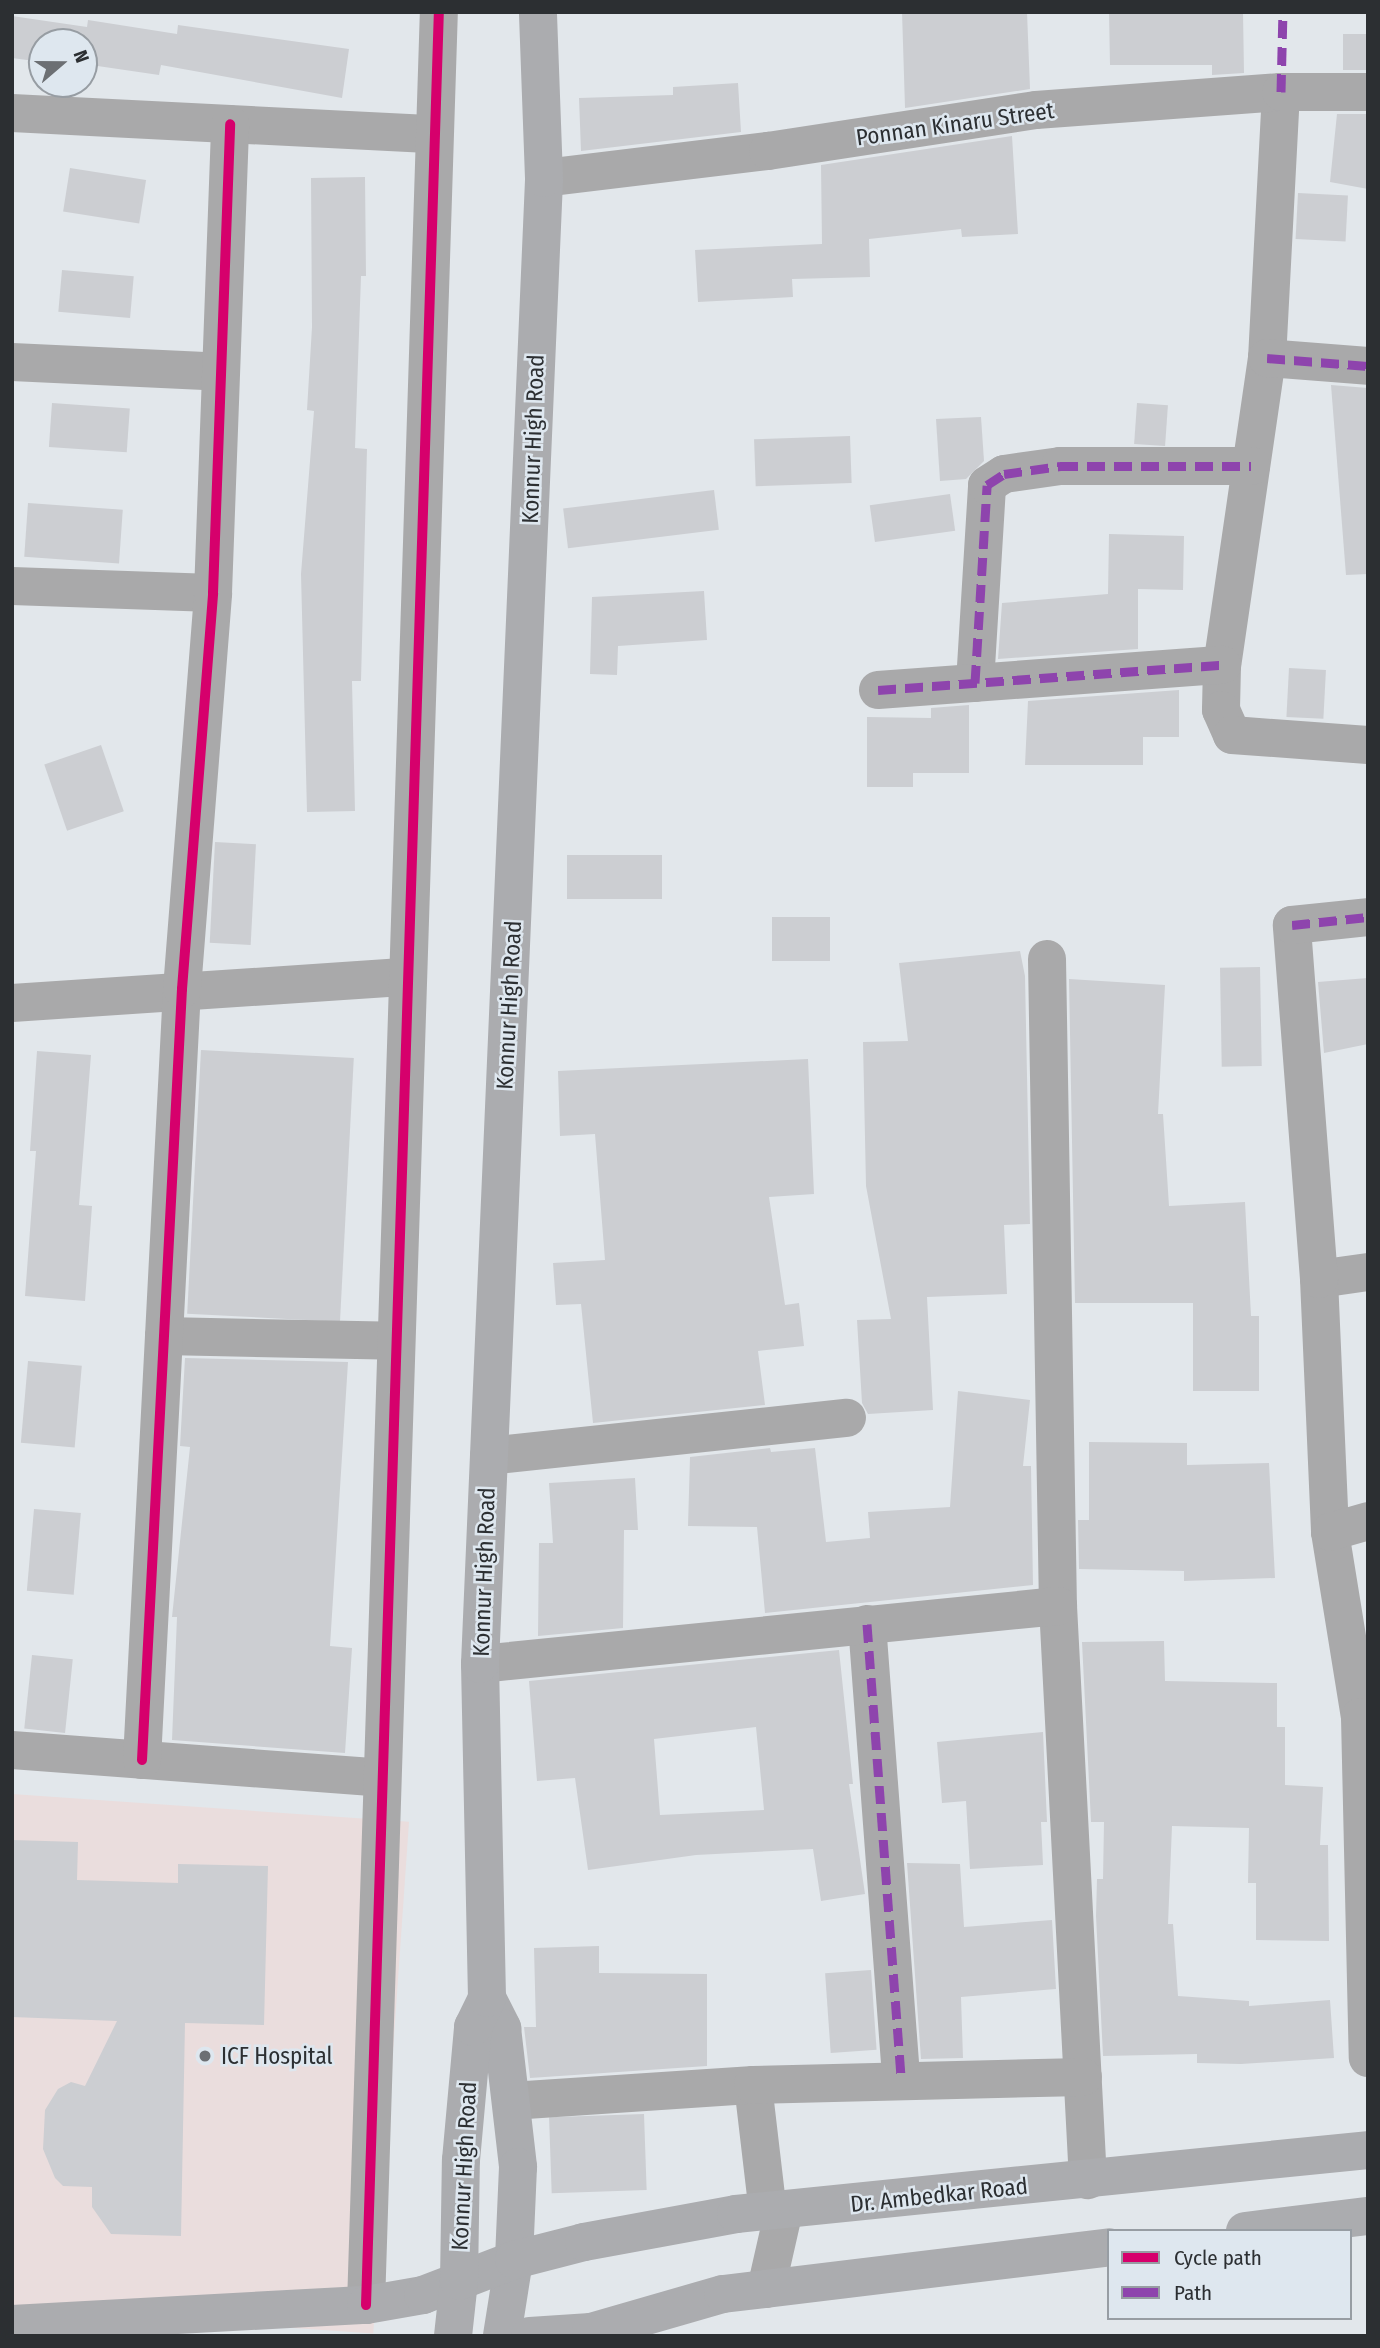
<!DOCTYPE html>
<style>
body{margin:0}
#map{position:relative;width:1380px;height:2348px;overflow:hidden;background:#e2e7eb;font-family:"Fira Sans Condensed",sans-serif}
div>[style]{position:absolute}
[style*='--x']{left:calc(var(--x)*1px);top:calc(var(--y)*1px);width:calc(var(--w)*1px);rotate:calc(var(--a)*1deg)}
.medical>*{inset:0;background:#eadddd;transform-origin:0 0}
.building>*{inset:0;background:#ccced2;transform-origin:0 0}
.minor>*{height:38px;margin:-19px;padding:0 19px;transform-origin:19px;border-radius:19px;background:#a9a9aa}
.major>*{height:38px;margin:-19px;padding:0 19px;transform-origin:19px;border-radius:19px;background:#abacaf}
.quiet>*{height:9px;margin-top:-4.5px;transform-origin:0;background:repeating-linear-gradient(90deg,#8e44ad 0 18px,transparent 0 27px)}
.cycleway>*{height:10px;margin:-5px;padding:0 5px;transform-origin:5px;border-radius:5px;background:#d6006c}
.dots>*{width:19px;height:19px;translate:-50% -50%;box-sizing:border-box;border:4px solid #dee7ef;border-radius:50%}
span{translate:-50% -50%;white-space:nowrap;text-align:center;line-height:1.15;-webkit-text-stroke:5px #dee7ef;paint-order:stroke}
.street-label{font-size:23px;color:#2c2f32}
.poi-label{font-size:23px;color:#2c2f32}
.left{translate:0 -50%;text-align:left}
.frame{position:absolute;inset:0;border:14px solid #2c2f32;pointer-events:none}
.legend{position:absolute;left:1107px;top:2229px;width:245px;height:91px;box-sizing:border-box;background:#dee7ef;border:2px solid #979da3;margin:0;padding:9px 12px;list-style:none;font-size:21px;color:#2c2f32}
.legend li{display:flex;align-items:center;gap:14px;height:35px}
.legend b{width:35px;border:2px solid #979da3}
.north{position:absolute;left:28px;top:28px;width:70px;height:70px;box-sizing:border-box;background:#dee7ef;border:2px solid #979da3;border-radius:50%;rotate:70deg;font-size:19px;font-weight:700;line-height:28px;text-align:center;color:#2c2f32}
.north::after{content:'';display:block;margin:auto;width:24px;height:32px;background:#6c6f73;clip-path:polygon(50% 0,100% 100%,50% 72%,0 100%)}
</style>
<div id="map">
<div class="medical">
<div style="left:12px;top:1794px;width:398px;height:513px;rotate:4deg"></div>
</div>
<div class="building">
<div style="clip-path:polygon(902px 12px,1027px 12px,1030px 89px,905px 108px)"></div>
<div style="clip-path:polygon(1109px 12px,1243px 12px,1244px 73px,1212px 75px,1212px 65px,1110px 65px)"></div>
<div style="clip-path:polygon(12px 16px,87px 27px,88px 20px,177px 34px,178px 25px,349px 49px,342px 98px,161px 65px,159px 75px,84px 64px,84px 42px,42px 42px,42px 62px,12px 58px)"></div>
<div style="left:1343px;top:34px;width:25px;height:36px"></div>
<div style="clip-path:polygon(738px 83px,741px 132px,581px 151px,579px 98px,673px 95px,673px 87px)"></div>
<div style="clip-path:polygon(1337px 114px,1368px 114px,1368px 189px,1330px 182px)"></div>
<div style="clip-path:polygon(1012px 136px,1018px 234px,962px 237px,961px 229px,869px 239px,870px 277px,792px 279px,793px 297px,698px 302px,695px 250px,822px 244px,821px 165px)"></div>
<div style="left:70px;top:168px;width:77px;height:44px;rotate:9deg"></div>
<div style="clip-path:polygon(365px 177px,366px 276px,361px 276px,355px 448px,367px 449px,361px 681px,352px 681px,355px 811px,307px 812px,301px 574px,314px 411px,307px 410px,312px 327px,311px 178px)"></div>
<div style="left:1298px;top:193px;width:50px;height:46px;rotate:3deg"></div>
<div style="left:62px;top:270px;width:72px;height:42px;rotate:5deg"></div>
<div style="clip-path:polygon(1331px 385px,1368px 388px,1368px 574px,1346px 575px)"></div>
<div style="left:52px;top:403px;width:78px;height:44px;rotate:4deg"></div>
<div style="left:1137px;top:403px;width:31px;height:41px;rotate:4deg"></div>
<div style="clip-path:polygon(981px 417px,984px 461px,966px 479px,940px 481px,936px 419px)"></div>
<div style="left:850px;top:436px;width:47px;height:96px;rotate:88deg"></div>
<div style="left:714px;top:490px;width:40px;height:152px;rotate:83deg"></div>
<div style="left:950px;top:494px;width:37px;height:81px;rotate:82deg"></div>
<div style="left:28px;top:503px;width:95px;height:54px;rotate:4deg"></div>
<div style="clip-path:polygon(1109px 534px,1184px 536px,1183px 590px,1138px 589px,1138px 649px,998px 659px,1002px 603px,1108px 594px)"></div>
<div style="clip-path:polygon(704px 591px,707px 640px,618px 646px,617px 675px,590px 674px,592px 597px)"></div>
<div style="left:1289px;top:668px;width:37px;height:49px;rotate:3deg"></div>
<div style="clip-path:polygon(1179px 690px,1179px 737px,1143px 737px,1143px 765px,1025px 765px,1028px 701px)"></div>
<div style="clip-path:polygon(969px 705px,969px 773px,913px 773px,913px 787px,867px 787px,867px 717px,931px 718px,931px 708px)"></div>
<div style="left:101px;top:745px;width:70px;height:60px;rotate:71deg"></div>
<div style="left:215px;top:842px;width:41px;height:101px;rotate:3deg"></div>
<div style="left:567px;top:855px;width:95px;height:44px"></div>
<div style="left:772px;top:917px;width:58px;height:44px"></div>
<div style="clip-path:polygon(1020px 951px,1025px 976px,1030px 1224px,1004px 1225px,1007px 1294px,927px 1297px,933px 1410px,868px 1414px,862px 1403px,857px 1320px,891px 1319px,866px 1186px,863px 1042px,908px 1041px,899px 963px)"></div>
<div style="left:1260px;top:967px;width:99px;height:40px;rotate:89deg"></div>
<div style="clip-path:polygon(1368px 978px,1368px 1044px,1324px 1053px,1318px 982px)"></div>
<div style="clip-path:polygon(1069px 979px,1165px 985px,1158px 1114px,1163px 1114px,1169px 1206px,1245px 1202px,1251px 1316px,1259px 1316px,1259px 1391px,1193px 1391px,1193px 1303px,1075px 1303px)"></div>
<div style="left:201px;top:1050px;width:153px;height:264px;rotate:3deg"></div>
<div style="clip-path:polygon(37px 1051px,91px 1055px,79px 1205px,92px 1206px,85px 1301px,25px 1296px,36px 1151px,30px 1151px)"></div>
<div style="clip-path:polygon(808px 1059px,814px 1194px,769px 1197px,785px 1305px,799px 1303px,804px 1346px,758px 1351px,765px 1405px,593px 1423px,581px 1304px,556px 1305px,553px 1263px,605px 1260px,595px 1134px,560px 1136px,558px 1071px)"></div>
<div style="clip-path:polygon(185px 1358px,348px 1362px,330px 1646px,352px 1648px,345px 1753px,172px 1740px,177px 1617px,172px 1617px,190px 1447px,180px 1446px)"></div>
<div style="left:28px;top:1361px;width:54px;height:82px;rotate:5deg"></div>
<div style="clip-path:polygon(958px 1391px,1030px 1400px,1023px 1466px,1031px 1466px,1033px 1585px,765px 1613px,757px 1527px,688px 1526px,690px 1457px,770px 1448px,771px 1452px,815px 1448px,826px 1542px,870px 1538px,868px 1512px,950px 1507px)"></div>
<div style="clip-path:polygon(1089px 1442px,1187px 1443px,1187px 1465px,1269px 1463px,1275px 1578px,1184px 1581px,1184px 1571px,1079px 1569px,1078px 1520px,1089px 1520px)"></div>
<div style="clip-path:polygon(635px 1478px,638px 1530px,624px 1530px,623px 1628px,538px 1636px,539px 1543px,553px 1543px,549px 1483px)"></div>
<div style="left:34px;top:1509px;width:47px;height:82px;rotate:5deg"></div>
<div style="clip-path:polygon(1164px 1641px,1165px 1681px,1277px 1683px,1277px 1727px,1285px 1727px,1285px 1785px,1323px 1787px,1320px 1845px,1328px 1845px,1329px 1941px,1256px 1940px,1256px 1883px,1248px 1883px,1249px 1828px,1172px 1826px,1168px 1924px,1173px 1924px,1178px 1996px,1249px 2001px,1249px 2006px,1330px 2000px,1334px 2058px,1241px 2064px,1197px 2063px,1197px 2054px,1103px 2056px,1096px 1916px,1097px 1879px,1103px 1879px,1104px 1822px,1091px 1822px,1082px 1642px)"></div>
<div style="clip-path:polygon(evenodd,839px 1650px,853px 1784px,849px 1784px,865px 1894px,821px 1901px,813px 1849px,696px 1855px,588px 1870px,575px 1778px,537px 1781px,529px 1681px,839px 1650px,756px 1727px,764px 1810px,660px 1815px,654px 1739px,756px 1727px)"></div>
<div style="left:32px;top:1655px;width:41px;height:74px;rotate:6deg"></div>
<div style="clip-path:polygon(1043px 1732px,1047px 1822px,1041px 1822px,1043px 1865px,970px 1869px,966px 1801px,942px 1803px,937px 1742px)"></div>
<div style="clip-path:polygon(12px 1840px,78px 1842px,77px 1880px,178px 1883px,178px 1864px,268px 1866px,264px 2025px,185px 2023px,181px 2236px,111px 2234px,92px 2207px,92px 2187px,63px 2186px,55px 2178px,43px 2149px,45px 2110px,58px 2089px,71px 2082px,85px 2086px,117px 2021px,12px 2017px)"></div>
<div style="clip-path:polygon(907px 1863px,960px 1864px,964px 1927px,1052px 1920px,1056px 1989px,961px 1997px,963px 2058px,921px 2059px)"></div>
<div style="clip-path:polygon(599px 1946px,599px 1973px,707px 1974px,707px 2066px,530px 2078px,524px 2027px,536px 2027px,534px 1948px)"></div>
<div style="left:871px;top:1970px;width:80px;height:46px;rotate:86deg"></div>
<div style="left:644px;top:2114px;width:76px;height:95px;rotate:88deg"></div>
</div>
<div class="minor">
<div style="--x:1281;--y:92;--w:266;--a:93"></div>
<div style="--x:1267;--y:358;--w:310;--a:98.3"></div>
<div style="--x:1222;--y:665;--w:45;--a:91.3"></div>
<div style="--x:1221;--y:710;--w:27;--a:66"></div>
<div style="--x:1232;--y:735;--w:136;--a:4.2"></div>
<div style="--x:12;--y:113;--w:422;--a:2.9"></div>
<div style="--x:544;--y:178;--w:226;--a:-6.9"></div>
<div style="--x:768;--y:151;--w:271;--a:-8.7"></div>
<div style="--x:1036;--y:110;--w:246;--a:-4.2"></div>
<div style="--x:1281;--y:92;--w:87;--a:0"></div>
<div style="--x:1267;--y:358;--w:101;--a:4.5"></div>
<div style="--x:12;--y:362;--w:209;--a:2.7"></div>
<div style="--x:12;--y:586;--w:201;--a:2"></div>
<div style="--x:975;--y:683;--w:198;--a:-86.5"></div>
<div style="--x:987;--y:485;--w:20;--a:-33"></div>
<div style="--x:1004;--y:474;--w:57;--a:-8.1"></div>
<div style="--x:1060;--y:466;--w:191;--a:0"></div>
<div style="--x:878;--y:690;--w:345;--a:-4.2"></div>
<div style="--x:1047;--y:959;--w:647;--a:89.03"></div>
<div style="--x:1058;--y:1606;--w:575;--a:87.01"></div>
<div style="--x:12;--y:1003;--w:395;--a:-3.8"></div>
<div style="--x:1368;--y:1272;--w:49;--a:171.9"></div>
<div style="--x:1319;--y:1279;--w:253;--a:87.5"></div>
<div style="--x:1330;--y:1532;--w:187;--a:80.8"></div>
<div style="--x:1360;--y:1717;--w:341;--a:88.7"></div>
<div style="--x:1319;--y:1279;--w:355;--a:-94.4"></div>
<div style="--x:1292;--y:925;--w:76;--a:-6"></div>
<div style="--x:164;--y:1336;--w:231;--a:1.2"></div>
<div style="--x:489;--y:1456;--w:360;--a:-6.1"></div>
<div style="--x:1330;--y:1532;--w:40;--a:-16"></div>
<div style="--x:867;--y:1624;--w:458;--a:85.7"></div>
<div style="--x:480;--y:1664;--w:581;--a:-5.73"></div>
<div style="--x:12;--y:1750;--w:371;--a:4.3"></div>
<div style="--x:142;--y:1760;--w:772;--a:-87.03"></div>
<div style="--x:182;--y:989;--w:397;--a:-85.5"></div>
<div style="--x:213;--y:593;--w:469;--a:-87.9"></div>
<div style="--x:753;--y:2085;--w:128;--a:83.3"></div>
<div style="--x:511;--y:2101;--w:243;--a:-3.8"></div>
<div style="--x:753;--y:2085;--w:330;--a:-1.4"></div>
<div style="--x:766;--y:2289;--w:81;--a:-77.2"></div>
<div style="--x:366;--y:2305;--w:2294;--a:-88.18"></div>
</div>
<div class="major">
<div style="--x:487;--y:1998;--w:34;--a:63"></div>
<div style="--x:502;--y:2028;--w:140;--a:83.4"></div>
<div style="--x:518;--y:2167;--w:93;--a:92.5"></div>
<div style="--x:514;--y:2260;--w:77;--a:99"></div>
<div style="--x:1245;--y:2231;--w:124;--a:-7"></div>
<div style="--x:12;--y:2324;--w:355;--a:-3.1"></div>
<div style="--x:366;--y:2305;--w:58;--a:-10"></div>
<div style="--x:423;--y:2295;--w:97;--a:-21"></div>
<div style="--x:514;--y:2260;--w:72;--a:-14.4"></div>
<div style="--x:584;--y:2242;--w:155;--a:-10.4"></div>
<div style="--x:736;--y:2214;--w:635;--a:-5.78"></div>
<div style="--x:453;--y:2336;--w:55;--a:-83.8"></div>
<div style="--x:459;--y:2281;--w:121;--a:-89.1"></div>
<div style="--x:461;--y:2160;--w:134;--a:-84.8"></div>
<div style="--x:473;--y:2027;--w:32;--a:-64"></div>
<div style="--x:487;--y:1998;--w:334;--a:-91.2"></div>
<div style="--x:480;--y:1664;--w:1487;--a:-87.53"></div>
<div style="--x:544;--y:178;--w:166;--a:-92.1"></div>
<div style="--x:530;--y:2336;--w:61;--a:-3.8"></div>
<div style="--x:591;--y:2332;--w:137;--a:-16.1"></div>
<div style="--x:723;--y:2294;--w:389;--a:-6.9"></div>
</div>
<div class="quiet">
<div style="--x:1281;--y:92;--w:80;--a:-88.6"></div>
<div style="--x:1267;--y:358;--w:101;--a:4.5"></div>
<div style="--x:975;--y:683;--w:198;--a:-86.5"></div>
<div style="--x:987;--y:485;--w:20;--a:-33"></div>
<div style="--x:1004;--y:474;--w:57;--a:-8.1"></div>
<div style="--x:1060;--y:466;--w:191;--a:0"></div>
<div style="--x:878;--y:690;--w:345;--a:-4.2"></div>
<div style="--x:1292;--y:925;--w:76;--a:-6"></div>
<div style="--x:867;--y:1624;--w:458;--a:85.7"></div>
</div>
<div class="cycleway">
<div style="--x:142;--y:1760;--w:772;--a:-87.03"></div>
<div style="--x:182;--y:989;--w:397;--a:-85.5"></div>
<div style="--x:213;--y:593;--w:469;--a:-87.9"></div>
<div style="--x:366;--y:2305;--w:2294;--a:-88.18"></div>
</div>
<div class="dots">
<div style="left:205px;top:2056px;background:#6c6f73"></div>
</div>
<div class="street-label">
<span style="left:955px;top:124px;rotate:-8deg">Ponnan Kinaru Street</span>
<span style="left:533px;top:439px;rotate:-88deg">Konnur High Road</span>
<span style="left:509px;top:1005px;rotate:-87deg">Konnur High Road</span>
<span style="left:484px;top:1572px;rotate:-88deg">Konnur High Road</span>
<span style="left:464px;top:2166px;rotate:-87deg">Konnur High Road</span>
<span style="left:939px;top:2195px;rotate:-6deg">Dr. Ambedkar Road</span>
</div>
<div class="poi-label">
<span class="left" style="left:221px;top:2056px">ICF Hospital</span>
</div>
<div class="frame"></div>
<ul class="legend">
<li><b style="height:9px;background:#d6006c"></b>Cycle path</li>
<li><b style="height:9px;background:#8e44ad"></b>Path</li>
</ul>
<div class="north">N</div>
</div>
